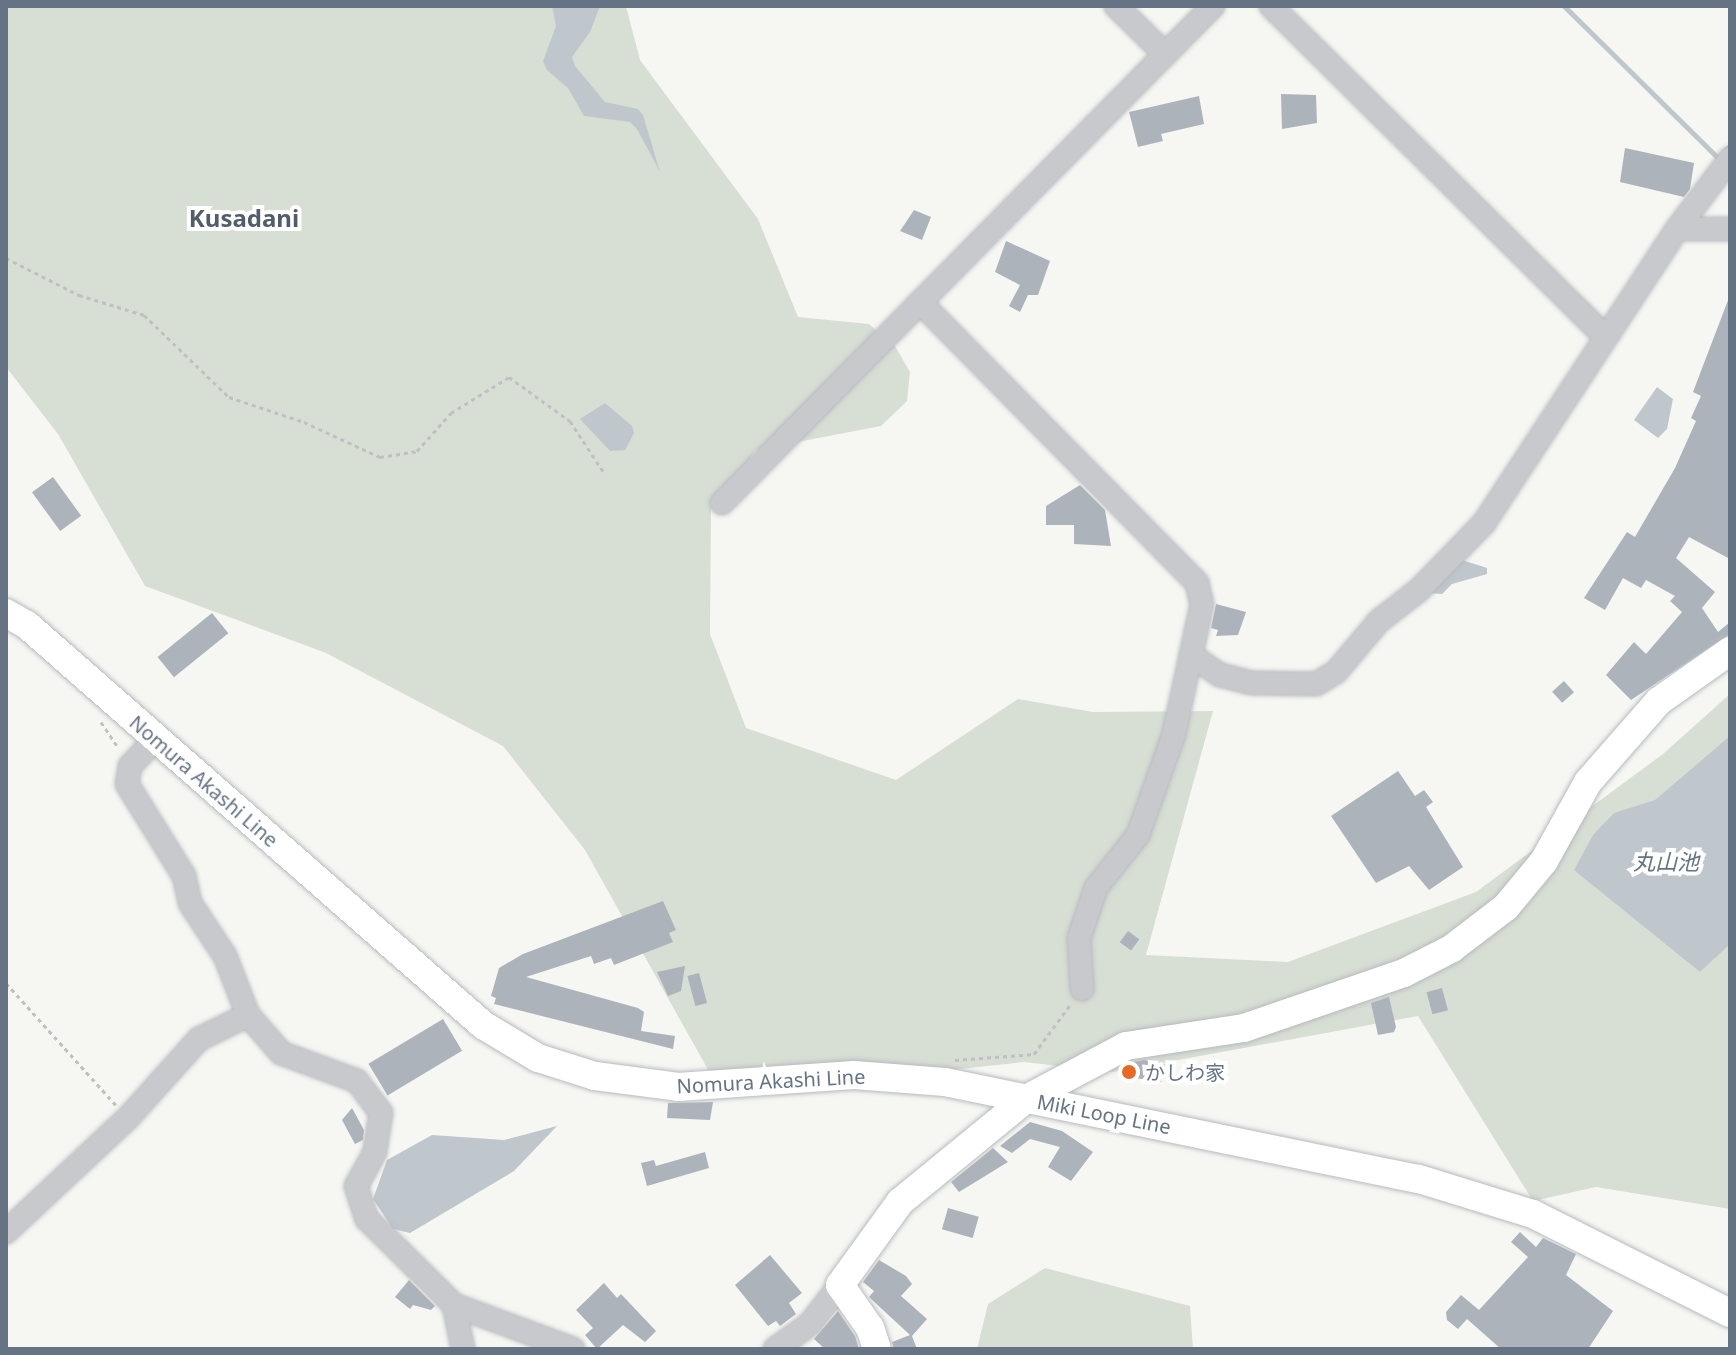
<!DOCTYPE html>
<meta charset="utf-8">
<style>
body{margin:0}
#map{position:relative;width:1736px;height:1355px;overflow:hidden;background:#f6f7f3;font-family:"Noto Sans","Noto Sans JP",sans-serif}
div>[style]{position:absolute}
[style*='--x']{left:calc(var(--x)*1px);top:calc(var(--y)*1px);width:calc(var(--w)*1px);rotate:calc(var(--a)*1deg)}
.green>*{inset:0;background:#d7ded4}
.water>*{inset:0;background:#bfc7cc}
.stream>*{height:5px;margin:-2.5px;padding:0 2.5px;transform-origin:2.5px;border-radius:2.5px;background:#bfc7cc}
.building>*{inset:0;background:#acb3ba;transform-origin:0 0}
.path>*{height:3px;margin-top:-1.5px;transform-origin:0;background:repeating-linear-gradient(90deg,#bec0c2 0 4px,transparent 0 8px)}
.roads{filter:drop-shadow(0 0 2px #b7babf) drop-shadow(0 0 2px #b7babf)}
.minor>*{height:22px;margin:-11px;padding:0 11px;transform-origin:11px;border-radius:11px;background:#c7c9cd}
.major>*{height:28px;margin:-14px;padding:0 14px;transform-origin:14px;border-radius:14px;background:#fff}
.dots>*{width:22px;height:22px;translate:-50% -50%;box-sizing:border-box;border:4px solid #fff;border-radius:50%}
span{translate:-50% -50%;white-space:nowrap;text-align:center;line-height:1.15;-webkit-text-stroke:8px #fff;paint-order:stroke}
.street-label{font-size:20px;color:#657385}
.poi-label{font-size:20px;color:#657385}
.left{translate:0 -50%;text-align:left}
.water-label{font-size:22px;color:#617481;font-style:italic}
.quarter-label{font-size:24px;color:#535d6a;font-weight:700}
.frame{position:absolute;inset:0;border:8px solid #657385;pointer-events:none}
</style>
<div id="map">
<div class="green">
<div style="clip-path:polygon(6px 6px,626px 6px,640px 60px,758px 219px,798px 317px,869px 324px,895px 346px,910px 372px,907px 401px,881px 426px,756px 450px,711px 510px,710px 634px,746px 728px,896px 780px,1018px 699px,1093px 712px,1213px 711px,1146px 955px,1288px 962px,1476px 892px,1663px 754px,1730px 694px,1730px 1209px,1596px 1187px,1533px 1201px,1418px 1016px,1113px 1072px,1024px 1062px,839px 1082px,711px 1075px,585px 850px,503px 746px,326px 653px,145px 586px,58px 434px,6px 367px)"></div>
<div style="clip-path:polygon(1045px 1268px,1190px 1306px,1193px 1349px,977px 1349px,988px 1304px)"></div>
</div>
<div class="water">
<div style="clip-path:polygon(552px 6px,600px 6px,590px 32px,572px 57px,575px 66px,605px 102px,638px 109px,643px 115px,660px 172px,637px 129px,630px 122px,584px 116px,568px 88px,547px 70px,543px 61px,556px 26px)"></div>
<div style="clip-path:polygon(1657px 387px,1673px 399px,1667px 429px,1658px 438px,1634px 420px)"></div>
<div style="clip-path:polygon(605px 403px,632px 426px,634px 433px,625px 450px,610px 451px,580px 419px)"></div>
<div style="clip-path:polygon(1462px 560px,1487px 568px,1487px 574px,1452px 584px,1442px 594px,1429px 593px)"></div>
<div style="clip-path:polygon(1730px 736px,1730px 944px,1700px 972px,1574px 870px,1593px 835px,1614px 813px,1655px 800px)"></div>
<div style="clip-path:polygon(557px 1126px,514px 1171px,410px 1233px,393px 1229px,373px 1199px,387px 1160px,432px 1135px,504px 1140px)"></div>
</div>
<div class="stream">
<div style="--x:1564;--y:6;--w:216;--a:44.6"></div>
<div style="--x:1718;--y:158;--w:18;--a:-47"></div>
</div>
<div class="building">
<div style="clip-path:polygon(1281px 94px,1316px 95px,1317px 123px,1282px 129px)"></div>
<div style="clip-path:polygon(1199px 96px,1204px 124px,1161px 134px,1163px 141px,1138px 147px,1129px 112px)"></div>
<div style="clip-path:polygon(1625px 148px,1694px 163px,1690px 189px,1684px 197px,1620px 182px)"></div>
<div style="clip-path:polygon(914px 210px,931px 217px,922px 240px,900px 231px)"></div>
<div style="clip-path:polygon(1006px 241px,1050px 261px,1038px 295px,1028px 295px,1020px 312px,1009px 306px,1020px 285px,995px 272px)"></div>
<div style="clip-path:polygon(1730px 295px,1730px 559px,1689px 537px,1676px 558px,1715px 592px,1702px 608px,1718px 632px,1730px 622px,1730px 634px,1631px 700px,1606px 675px,1634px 642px,1646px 654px,1682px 612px,1670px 601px,1675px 596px,1646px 580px,1641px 588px,1623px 578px,1605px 610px,1584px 598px,1627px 532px,1635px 537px,1675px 468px,1696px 421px,1691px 418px,1701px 396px,1693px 392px)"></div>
<div style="left:53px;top:477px;width:48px;height:26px;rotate:54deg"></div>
<div style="clip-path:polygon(1080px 485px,1105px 510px,1111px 546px,1074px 544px,1074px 525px,1046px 525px,1046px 506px)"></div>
<div style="clip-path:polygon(1216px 604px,1246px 612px,1238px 635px,1216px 636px,1218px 630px,1211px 628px)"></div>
<div style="left:212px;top:613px;width:26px;height:70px;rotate:51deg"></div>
<div style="left:1564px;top:681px;width:15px;height:16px;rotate:48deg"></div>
<div style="clip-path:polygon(1398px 771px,1415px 796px,1424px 790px,1433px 802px,1426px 807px,1463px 867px,1429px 890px,1409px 866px,1376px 883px,1331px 816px)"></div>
<div style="clip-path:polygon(663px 901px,676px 930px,669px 933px,673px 942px,614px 965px,611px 958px,594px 964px,591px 956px,526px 977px,638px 1008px,644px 1012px,641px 1031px,675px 1036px,673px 1049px,494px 1004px,496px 998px,491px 996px,499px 968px,523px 954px)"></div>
<div style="left:1128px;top:931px;width:14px;height:14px;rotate:36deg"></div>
<div style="clip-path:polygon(685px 966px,681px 991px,668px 996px,657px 972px)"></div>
<div style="left:699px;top:973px;width:31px;height:12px;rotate:75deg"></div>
<div style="left:1442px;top:988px;width:23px;height:16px;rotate:75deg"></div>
<div style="clip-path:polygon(1389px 997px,1396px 1027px,1394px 1032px,1378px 1035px,1371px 1003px)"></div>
<div style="left:443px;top:1019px;width:37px;height:87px;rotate:59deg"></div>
<div style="clip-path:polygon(1144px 1060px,1165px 1064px,1161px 1082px,1129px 1077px,1133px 1062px)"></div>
<div style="clip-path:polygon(713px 1102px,710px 1120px,667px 1118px,668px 1103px)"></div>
<div style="clip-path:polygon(352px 1108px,364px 1130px,363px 1140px,355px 1144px,342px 1120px)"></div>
<div style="clip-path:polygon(1030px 1122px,1062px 1131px,1093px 1152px,1071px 1181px,1048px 1167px,1060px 1147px,1030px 1139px,1012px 1153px,1000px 1146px)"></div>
<div style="clip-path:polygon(993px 1148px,1008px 1162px,959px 1192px,951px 1182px)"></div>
<div style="clip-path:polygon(705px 1152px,709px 1168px,647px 1186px,641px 1163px,654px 1160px,656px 1166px)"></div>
<div style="left:948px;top:1208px;width:32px;height:22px;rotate:16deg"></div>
<div style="clip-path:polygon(1520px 1232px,1536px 1247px,1543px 1238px,1576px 1254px,1566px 1275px,1613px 1311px,1588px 1349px,1501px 1349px,1467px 1319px,1458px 1329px,1447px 1320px,1446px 1312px,1461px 1295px,1479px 1310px,1528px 1257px,1511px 1242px)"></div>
<div style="clip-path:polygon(770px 1255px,802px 1293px,789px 1303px,796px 1314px,780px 1326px,776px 1321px,768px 1326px,735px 1285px)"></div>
<div style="clip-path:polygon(879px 1260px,906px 1276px,912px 1284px,901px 1296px,927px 1319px,912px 1336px,917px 1349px,894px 1349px,892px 1342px,910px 1335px,869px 1297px,874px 1291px,863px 1282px)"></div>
<div style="clip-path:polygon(409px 1280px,435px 1306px,431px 1310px,413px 1305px,410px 1309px,395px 1297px)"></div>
<div style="clip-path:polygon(604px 1283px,617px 1298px,621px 1294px,656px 1331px,645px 1342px,623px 1325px,597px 1349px,585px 1335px,593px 1328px,576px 1310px)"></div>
<div style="clip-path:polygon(838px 1311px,855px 1336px,859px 1349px,825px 1349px,814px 1339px)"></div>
</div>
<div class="path">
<div style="--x:6;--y:258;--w:82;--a:26.9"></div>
<div style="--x:79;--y:295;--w:68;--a:17.1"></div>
<div style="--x:144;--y:315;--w:118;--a:44"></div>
<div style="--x:229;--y:397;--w:79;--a:18.4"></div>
<div style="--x:304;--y:422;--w:84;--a:24.7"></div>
<div style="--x:380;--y:457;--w:37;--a:-9"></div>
<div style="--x:417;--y:451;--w:51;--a:-48.2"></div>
<div style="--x:451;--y:413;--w:68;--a:-31.8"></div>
<div style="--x:509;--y:377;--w:75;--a:35.8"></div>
<div style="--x:570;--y:421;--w:60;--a:56.6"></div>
<div style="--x:101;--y:722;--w:32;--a:56"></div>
<div style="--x:6;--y:983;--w:164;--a:48"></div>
<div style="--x:955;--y:1060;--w:79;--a:-4.3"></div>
<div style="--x:1034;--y:1054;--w:61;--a:-53.7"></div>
</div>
<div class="roads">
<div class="minor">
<div style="--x:1116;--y:6;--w:69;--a:44.4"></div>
<div style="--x:1271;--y:6;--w:470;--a:44.7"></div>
<div style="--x:1677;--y:229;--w:53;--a:0"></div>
<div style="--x:920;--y:302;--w:395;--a:45.4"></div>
<div style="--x:1197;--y:583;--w:22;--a:77"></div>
<div style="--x:1202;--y:604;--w:133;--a:102.2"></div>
<div style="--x:1174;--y:734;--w:107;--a:109.6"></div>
<div style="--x:1138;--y:835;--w:68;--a:128.4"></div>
<div style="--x:1096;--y:888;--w:53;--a:108.8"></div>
<div style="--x:1079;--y:938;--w:51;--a:86.6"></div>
<div style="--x:722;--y:503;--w:699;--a:-45.35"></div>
<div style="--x:1191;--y:655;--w:35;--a:35"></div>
<div style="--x:1220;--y:675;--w:33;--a:14"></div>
<div style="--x:1252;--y:683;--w:64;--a:0.9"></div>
<div style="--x:1316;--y:684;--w:23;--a:-31"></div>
<div style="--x:1336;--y:672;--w:67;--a:-49.9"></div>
<div style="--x:1379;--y:621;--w:51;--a:-37.8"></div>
<div style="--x:1419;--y:590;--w:93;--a:-45.9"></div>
<div style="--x:1484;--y:523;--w:352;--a:-56.7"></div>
<div style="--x:1677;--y:229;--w:88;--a:-52.9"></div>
<div style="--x:156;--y:739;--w:37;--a:134"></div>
<div style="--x:130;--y:766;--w:18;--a:99"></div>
<div style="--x:127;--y:784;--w:108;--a:58.2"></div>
<div style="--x:184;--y:876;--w:28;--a:77"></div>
<div style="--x:190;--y:903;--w:64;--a:56.6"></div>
<div style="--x:225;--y:956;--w:63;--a:68.7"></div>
<div style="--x:248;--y:1015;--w:50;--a:49"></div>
<div style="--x:281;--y:1053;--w:81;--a:20.2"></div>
<div style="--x:357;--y:1081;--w:40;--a:53"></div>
<div style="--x:381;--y:1113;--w:39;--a:99"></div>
<div style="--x:375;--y:1152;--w:39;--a:119"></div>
<div style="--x:356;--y:1186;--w:35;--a:72"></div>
<div style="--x:367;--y:1219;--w:122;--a:44.7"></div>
<div style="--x:454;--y:1305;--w:127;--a:20.3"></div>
<div style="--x:6;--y:1232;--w:167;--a:-43.1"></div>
<div style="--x:128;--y:1118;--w:106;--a:-48.1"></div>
<div style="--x:199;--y:1039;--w:55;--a:-26.1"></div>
<div style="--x:454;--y:1305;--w:45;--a:78.4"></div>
<div style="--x:775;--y:1349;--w:43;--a:-35.5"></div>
<div style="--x:810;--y:1324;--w:49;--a:-52.4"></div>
</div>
<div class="major">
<div style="--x:6;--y:613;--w:24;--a:30"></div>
<div style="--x:27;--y:625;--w:607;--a:41.26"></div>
<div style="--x:483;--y:1025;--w:64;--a:31"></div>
<div style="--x:538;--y:1058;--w:60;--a:17.5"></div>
<div style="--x:595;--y:1076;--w:84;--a:7.5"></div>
<div style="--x:678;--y:1087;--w:176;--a:-3.9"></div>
<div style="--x:854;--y:1075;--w:91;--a:4.4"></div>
<div style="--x:945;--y:1082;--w:484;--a:11.6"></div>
<div style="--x:1419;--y:1179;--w:119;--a:17.1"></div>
<div style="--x:1533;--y:1214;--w:220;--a:26.7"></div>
<div style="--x:877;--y:1349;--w:22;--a:-108"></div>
<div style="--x:870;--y:1328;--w:52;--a:-124.9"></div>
<div style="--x:840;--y:1285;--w:102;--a:-54.1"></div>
<div style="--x:900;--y:1202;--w:163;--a:-39.3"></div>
<div style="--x:1026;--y:1099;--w:113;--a:-27.9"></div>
<div style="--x:1126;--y:1046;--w:119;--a:-8.7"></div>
<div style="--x:1244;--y:1028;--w:169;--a:-19"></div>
<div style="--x:1404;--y:973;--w:53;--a:-27.1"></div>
<div style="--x:1451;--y:949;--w:69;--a:-37.4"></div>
<div style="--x:1506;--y:907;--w:60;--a:-50.4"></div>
<div style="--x:1544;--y:861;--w:90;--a:-60.9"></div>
<div style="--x:1588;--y:782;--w:108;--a:-48.8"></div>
<div style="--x:1659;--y:701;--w:87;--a:-35.2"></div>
</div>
</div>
<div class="dots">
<div style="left:1129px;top:1072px;background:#e46a26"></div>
</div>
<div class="street-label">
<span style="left:204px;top:781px;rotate:41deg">Nomura Akashi Line</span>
<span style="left:771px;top:1081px;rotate:-3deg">Nomura Akashi Line</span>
<span style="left:1104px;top:1114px;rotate:11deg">Miki Loop Line</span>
</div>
<div class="poi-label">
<span class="left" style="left:1145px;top:1072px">かしわ家</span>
</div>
<div class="water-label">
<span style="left:1666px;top:862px">丸山池</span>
</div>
<div class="quarter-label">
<span style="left:244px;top:218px">Kusadani</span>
</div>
<div class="frame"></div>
</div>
